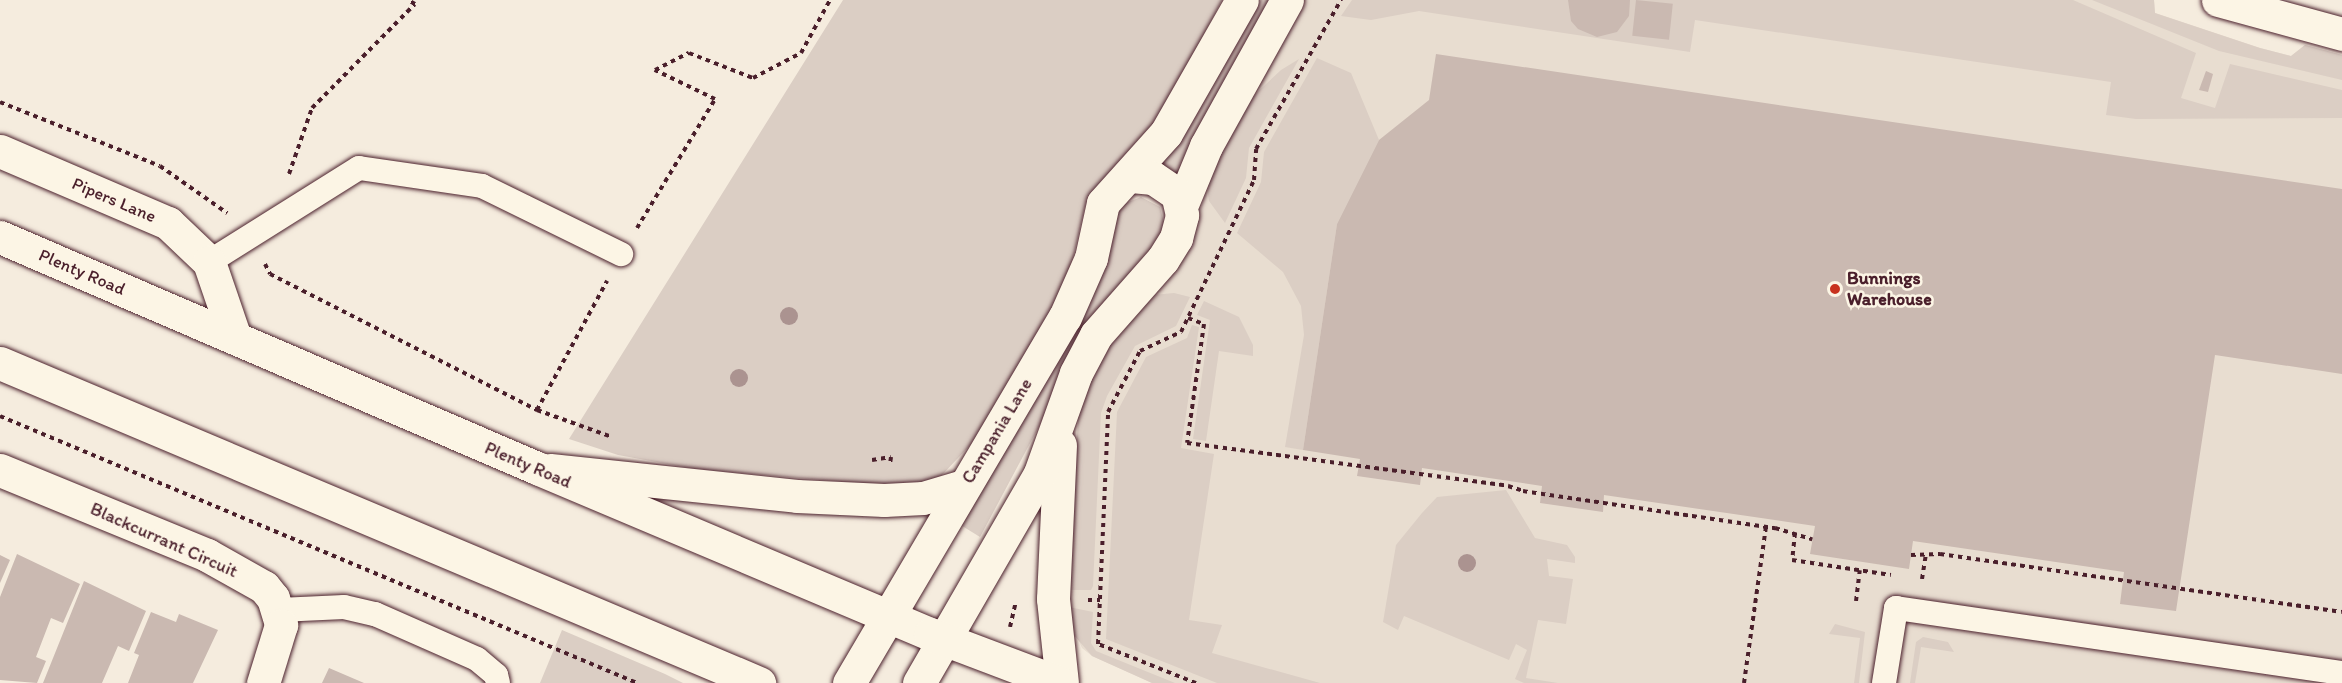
<!DOCTYPE html>
<style>
body{margin:0}
#map{position:relative;width:2342px;height:683px;overflow:hidden;background:#f5ecde;font-family:Itim,sans-serif}
div>[style]{position:absolute}
[style*='--x']{left:calc(var(--x)*1px);top:calc(var(--y)*1px);width:calc(var(--w)*1px);rotate:calc(var(--a)*1deg)}
.built>*{inset:0;background:#e8ddd0}
.green>*{inset:0;background:#dbcec4}
.building>*{inset:0;background:#cab9b1;transform-origin:0 0}
.path>*{height:4px;margin-top:-2px;transform-origin:0;background:repeating-linear-gradient(90deg,#4a1f2b 0 4.5px,transparent 0 9px)}
.roads{filter:drop-shadow(0 0 2px #4a1f2b) drop-shadow(0 0 2px #4a1f2b)}
.lane>*{height:24px;margin:-12px;padding:0 12px;transform-origin:12px;border-radius:12px;background:#fcf5e5}
.street>*{height:33px;margin:-16.5px;padding:0 16.5px;transform-origin:16.5px;border-radius:16.5px;background:#fcf5e5}
.highway>*{height:33px;margin:-16.5px;padding:0 16.5px;transform-origin:16.5px;border-radius:16.5px;background:#fcf5e5}
.trees>*{width:18px;height:18px;margin:-9px;border-radius:50%;background:#ab9390}
.dots>*{width:16px;height:16px;translate:-50% -50%;box-sizing:border-box;border:3px solid #fcf5e5;border-radius:50%}
span{translate:-50% -50%;white-space:nowrap;text-align:center;line-height:1.15;-webkit-text-stroke:5px #fcf5e5;paint-order:stroke}
.street-label{font-size:18px;color:#4a1f2b}
.poi-label{font-size:18px;color:#4a1f2b;font-weight:700}
.left{translate:0 -50%;text-align:left}
</style>
<div id="map">
<div class="built">
<div style="clip-path:polygon(1304px 0,2154px 0,2155px 13px,2260px 48px,2291px 56px,2305px 45px,2342px 55px,2342px 683px,1152px 683px,1092px 656px,1082px 648px,1069px 617px,1079px 401px,1193px 237px,1207px 187px,1239px 116px)"></div>
</div>
<div class="green">
<div style="clip-path:polygon(843px 0,1222px 0,1158px 122px,1086px 202px,1068px 280px,975px 440px,941px 476px,927px 484px,893px 486px,695px 469px,618px 455px,569px 439px)"></div>
<div style="clip-path:polygon(1261px 0,1275px 0,1178px 175px,1155px 164px,1204px 99px)"></div>
<div style="clip-path:polygon(1352px 0,2073px 0,2196px 53px,2181px 98px,2215px 108px,2230px 64px,2342px 90px,2342px 118px,2136px 119px,2106px 115px,2111px 82px,1695px 20px,1690px 52px,1419px 11px,1371px 20px,1341px 16px)"></div>
<div style="clip-path:polygon(2092px 0,2154px 0,2155px 13px,2260px 48px,2291px 56px,2305px 45px,2342px 55px,2342px 80px,2219px 51px)"></div>
<div style="clip-path:polygon(1317px 58px,1351px 73px,1379px 140px,1337px 224px,1303px 450px,1285px 447px,1304px 335px,1301px 306px,1283px 272px,1237px 233px,1261px 182px,1264px 152px)"></div>
<div style="clip-path:polygon(1299px 59px,1249px 148px,1246px 178px,1225px 223px,1209px 201px,1207px 187px,1211px 173px,1251px 98px,1281px 70px)"></div>
<div style="clip-path:polygon(1141px 197px,1160px 207px,1165px 227px,1043px 419px,980px 537px,959px 524px,1121px 205px)"></div>
<div style="clip-path:polygon(1174px 293px,1190px 297px,1176px 326px,1135px 346px,1107px 396px,1101px 413px,1093px 586px,1091px 590px,1069px 590px,1079px 401px,1101px 349px,1153px 295px)"></div>
<div style="clip-path:polygon(1204px 301px,1239px 317px,1253px 345px,1253px 356px,1219px 351px,1206px 441px,1193px 439px,1210px 320px,1197px 315px)"></div>
<div style="clip-path:polygon(1192px 325px,1199px 327px,1181px 448px,1214px 454px,1189px 620px,1222px 625px,1212px 653px,1320px 683px,1217px 683px,1106px 639px,1117px 412px,1146px 357px,1187px 338px)"></div>
<div style="clip-path:polygon(1506px 490px,1535px 538px,1567px 545px,1575px 557px,1575px 563px,1547px 559px,1549px 576px,1573px 579px,1566px 624px,1538px 620px,1526px 678px,1558px 683px,1524px 683px,1515px 679px,1527px 650px,1516px 644px,1509px 660px,1404px 616px,1398px 630px,1383px 622px,1396px 545px,1422px 513px,1437px 497px)"></div>
<div style="clip-path:polygon(1069px 607px,1093px 612px,1091px 643px,1096px 651px,1175px 683px,1152px 683px,1092px 656px,1073px 634px)"></div>
<div style="clip-path:polygon(1835px 624px,1865px 632px,1859px 683px,1854px 683px,1860px 638px,1829px 634px)"></div>
<div style="clip-path:polygon(562px 630px,665px 674px,683px 683px,540px 683px)"></div>
<div style="clip-path:polygon(1923px 637px,1948px 642px,1954px 652px,1921px 647px,1915px 683px,1910px 683px,1916px 642px)"></div>
</div>
<div class="building">
<div style="clip-path:polygon(1568px 0,1630px 0,1629px 16px,1617px 32px,1597px 37px,1578px 29px,1571px 21px)"></div>
<div style="left:1636px;top:0;width:37px;height:36px;rotate:6deg"></div>
<div style="clip-path:polygon(1436px 54px,2342px 189px,2342px 374px,2215px 355px,2176px 611px,2120px 604px,2124px 572px,1913px 541px,1909px 569px,1810px 554px,1815px 526px,1604px 495px,1603px 512px,1540px 503px,1542px 486px,1422px 468px,1420px 485px,1357px 476px,1360px 459px,1303px 450px,1337px 224px,1379px 140px,1429px 100px)"></div>
<div style="clip-path:polygon(2206px 71px,2213px 74px,2208px 92px,2199px 90px)"></div>
<div style="clip-path:polygon(17px 554px,80px 584px,63px 623px,51px 618px,36px 657px,46px 661px,37px 683px,0 680px,0 597px)"></div>
<div style="clip-path:polygon(0 555px,10px 560px,0 583px)"></div>
<div style="clip-path:polygon(84px 581px,146px 611px,129px 651px,118px 646px,102px 683px,43px 683px)"></div>
<div style="clip-path:polygon(151px 612px,176px 622px,179px 614px,218px 630px,193px 683px,128px 683px,139px 655px,134px 653px)"></div>
<div style="clip-path:polygon(329px 668px,364px 683px,322px 683px)"></div>
</div>
<div class="path">
<div style="--x:0;--y:102;--w:172;--a:21.8"></div>
<div style="--x:160;--y:166;--w:82;--a:35"></div>
<div style="--x:289;--y:174;--w:70;--a:-70.8"></div>
<div style="--x:312;--y:108;--w:146;--a:-45.3"></div>
<div style="--x:415;--y:4;--w:8;--a:-150"></div>
<div style="--x:637;--y:228;--w:151;--a:-58.8"></div>
<div style="--x:715;--y:99;--w:67;--a:-154.2"></div>
<div style="--x:655;--y:70;--w:38;--a:-27"></div>
<div style="--x:689;--y:53;--w:69;--a:21.3"></div>
<div style="--x:753;--y:78;--w:54;--a:-27.5"></div>
<div style="--x:801;--y:53;--w:60;--a:-61.3"></div>
<div style="--x:265;--y:264;--w:11;--a:63"></div>
<div style="--x:270;--y:274;--w:300;--a:27"></div>
<div style="--x:537;--y:410;--w:80;--a:19.8"></div>
<div style="--x:1188;--y:318;--w:17;--a:21"></div>
<div style="--x:1204;--y:324;--w:120;--a:98.1"></div>
<div style="--x:1187;--y:443;--w:324;--a:7.6"></div>
<div style="--x:1508;--y:486;--w:16;--a:18"></div>
<div style="--x:1523;--y:491;--w:255;--a:8.4"></div>
<div style="--x:1775;--y:528;--w:39;--a:17"></div>
<div style="--x:537;--y:410;--w:147;--a:-61.5"></div>
<div style="--x:0;--y:416;--w:691;--a:22.74"></div>
<div style="--x:872;--y:460;--w:19;--a:-9"></div>
<div style="--x:891;--y:457;--w:7;--a:98"></div>
<div style="--x:1795;--y:533;--w:27;--a:96"></div>
<div style="--x:1792;--y:560;--w:100;--a:8.6"></div>
<div style="--x:1911;--y:555;--w:29;--a:-2"></div>
<div style="--x:1940;--y:554;--w:406;--a:8.2"></div>
<div style="--x:1922;--y:579;--w:25;--a:-81"></div>
<div style="--x:1088;--y:600;--w:12;--a:0"></div>
<div style="--x:1856;--y:601;--w:31;--a:-83"></div>
<div style="--x:1010;--y:627;--w:23;--a:-77"></div>
<div style="--x:1196;--y:683;--w:105;--a:-158.3"></div>
<div style="--x:1098;--y:644;--w:232;--a:-87.5"></div>
<div style="--x:1108;--y:412;--w:69;--a:-62.3"></div>
<div style="--x:1140;--y:351;--w:45;--a:-24.9"></div>
<div style="--x:1181;--y:332;--w:169;--a:-64.3"></div>
<div style="--x:1254;--y:180;--w:31;--a:-86"></div>
<div style="--x:1256;--y:149;--w:172;--a:-60.3"></div>
<div style="--x:1744;--y:683;--w:158;--a:-82"></div>
</div>
<div class="roads">
<div class="lane">
<div style="--x:209;--y:262;--w:177;--a:-32.1"></div>
<div style="--x:359;--y:168;--w:124;--a:8.3"></div>
<div style="--x:482;--y:186;--w:155;--a:26.1"></div>
<div style="--x:279;--y:610;--w:65;--a:-2.6"></div>
<div style="--x:344;--y:607;--w:32;--a:13"></div>
<div style="--x:375;--y:614;--w:111;--a:23.8"></div>
<div style="--x:477;--y:659;--w:25;--a:40"></div>
<div style="--x:496;--y:675;--w:8;--a:76"></div>
<div style="--x:1884;--y:683;--w:76;--a:-80.9"></div>
<div style="--x:1896;--y:608;--w:451;--a:8.3"></div>
</div>
<div class="street">
<div style="--x:2218;--y:0;--w:129;--a:15.3"></div>
<div style="--x:0;--y:151;--w:183;--a:23.2"></div>
<div style="--x:168;--y:223;--w:57;--a:43.6"></div>
<div style="--x:209;--y:262;--w:80;--a:71.1"></div>
<div style="--x:1182;--y:204;--w:63;--a:-67.5"></div>
<div style="--x:1206;--y:146;--w:167;--a:-61"></div>
<div style="--x:1060;--y:445;--w:154;--a:92.6"></div>
<div style="--x:1053;--y:599;--w:84;--a:83.9"></div>
<div style="--x:0;--y:470;--w:224;--a:22.3"></div>
<div style="--x:207;--y:555;--w:65;--a:29.3"></div>
<div style="--x:264;--y:587;--w:14;--a:51"></div>
<div style="--x:273;--y:598;--w:28;--a:73"></div>
<div style="--x:281;--y:625;--w:61;--a:107.2"></div>
<div style="--x:550;--y:470;--w:248;--a:6"></div>
<div style="--x:797;--y:496;--w:87;--a:2.6"></div>
<div style="--x:884;--y:500;--w:39;--a:-3"></div>
<div style="--x:923;--y:498;--w:42;--a:-16.7"></div>
<div style="--x:849;--y:683;--w:425;--a:-59.5"></div>
<div style="--x:1065;--y:317;--w:64;--a:-66.2"></div>
<div style="--x:1091;--y:258;--w:56;--a:-77.7"></div>
<div style="--x:1103;--y:203;--w:94;--a:-48"></div>
<div style="--x:1166;--y:133;--w:153;--a:-60.3"></div>
<div style="--x:919;--y:683;--w:242;--a:-60"></div>
<div style="--x:1040;--y:473;--w:106;--a:-70.2"></div>
<div style="--x:1076;--y:373;--w:43;--a:-62.2"></div>
<div style="--x:1096;--y:335;--w:101;--a:-48.6"></div>
<div style="--x:1163;--y:259;--w:25;--a:-58"></div>
<div style="--x:1176;--y:238;--w:24;--a:-75"></div>
<div style="--x:1182;--y:215;--w:22;--a:-103"></div>
<div style="--x:1177;--y:194;--w:29;--a:-146"></div>
<div style="--x:1153;--y:178;--w:22;--a:-175"></div>
</div>
<div class="highway">
<div style="--x:0;--y:237;--w:585;--a:23.28"></div>
<div style="--x:537;--y:468;--w:427;--a:22.9"></div>
<div style="--x:930;--y:634;--w:139;--a:20.7"></div>
<div style="--x:0;--y:363;--w:824;--a:22.86"></div>
</div>
</div>
<div class="trees">
<div style="left:789px;top:316px"></div>
<div style="left:739px;top:378px"></div>
<div style="left:1467px;top:563px"></div>
</div>
<div class="dots">
<div style="left:1835px;top:289px;background:#c8321e"></div>
</div>
<div class="street-label">
<span style="left:114px;top:200px;rotate:23deg">Pipers Lane</span>
<span style="left:82px;top:272px;rotate:23deg">Plenty Road</span>
<span style="left:997px;top:431px;rotate:-59deg">Campania Lane</span>
<span style="left:528px;top:465px;rotate:23deg">Plenty Road</span>
<span style="left:164px;top:540px;rotate:24deg">Blackcurrant Circuit</span>
</div>
<div class="poi-label">
<span class="left" style="left:1847px;top:289px">Bunnings<br>Warehouse</span>
</div>
</div>
